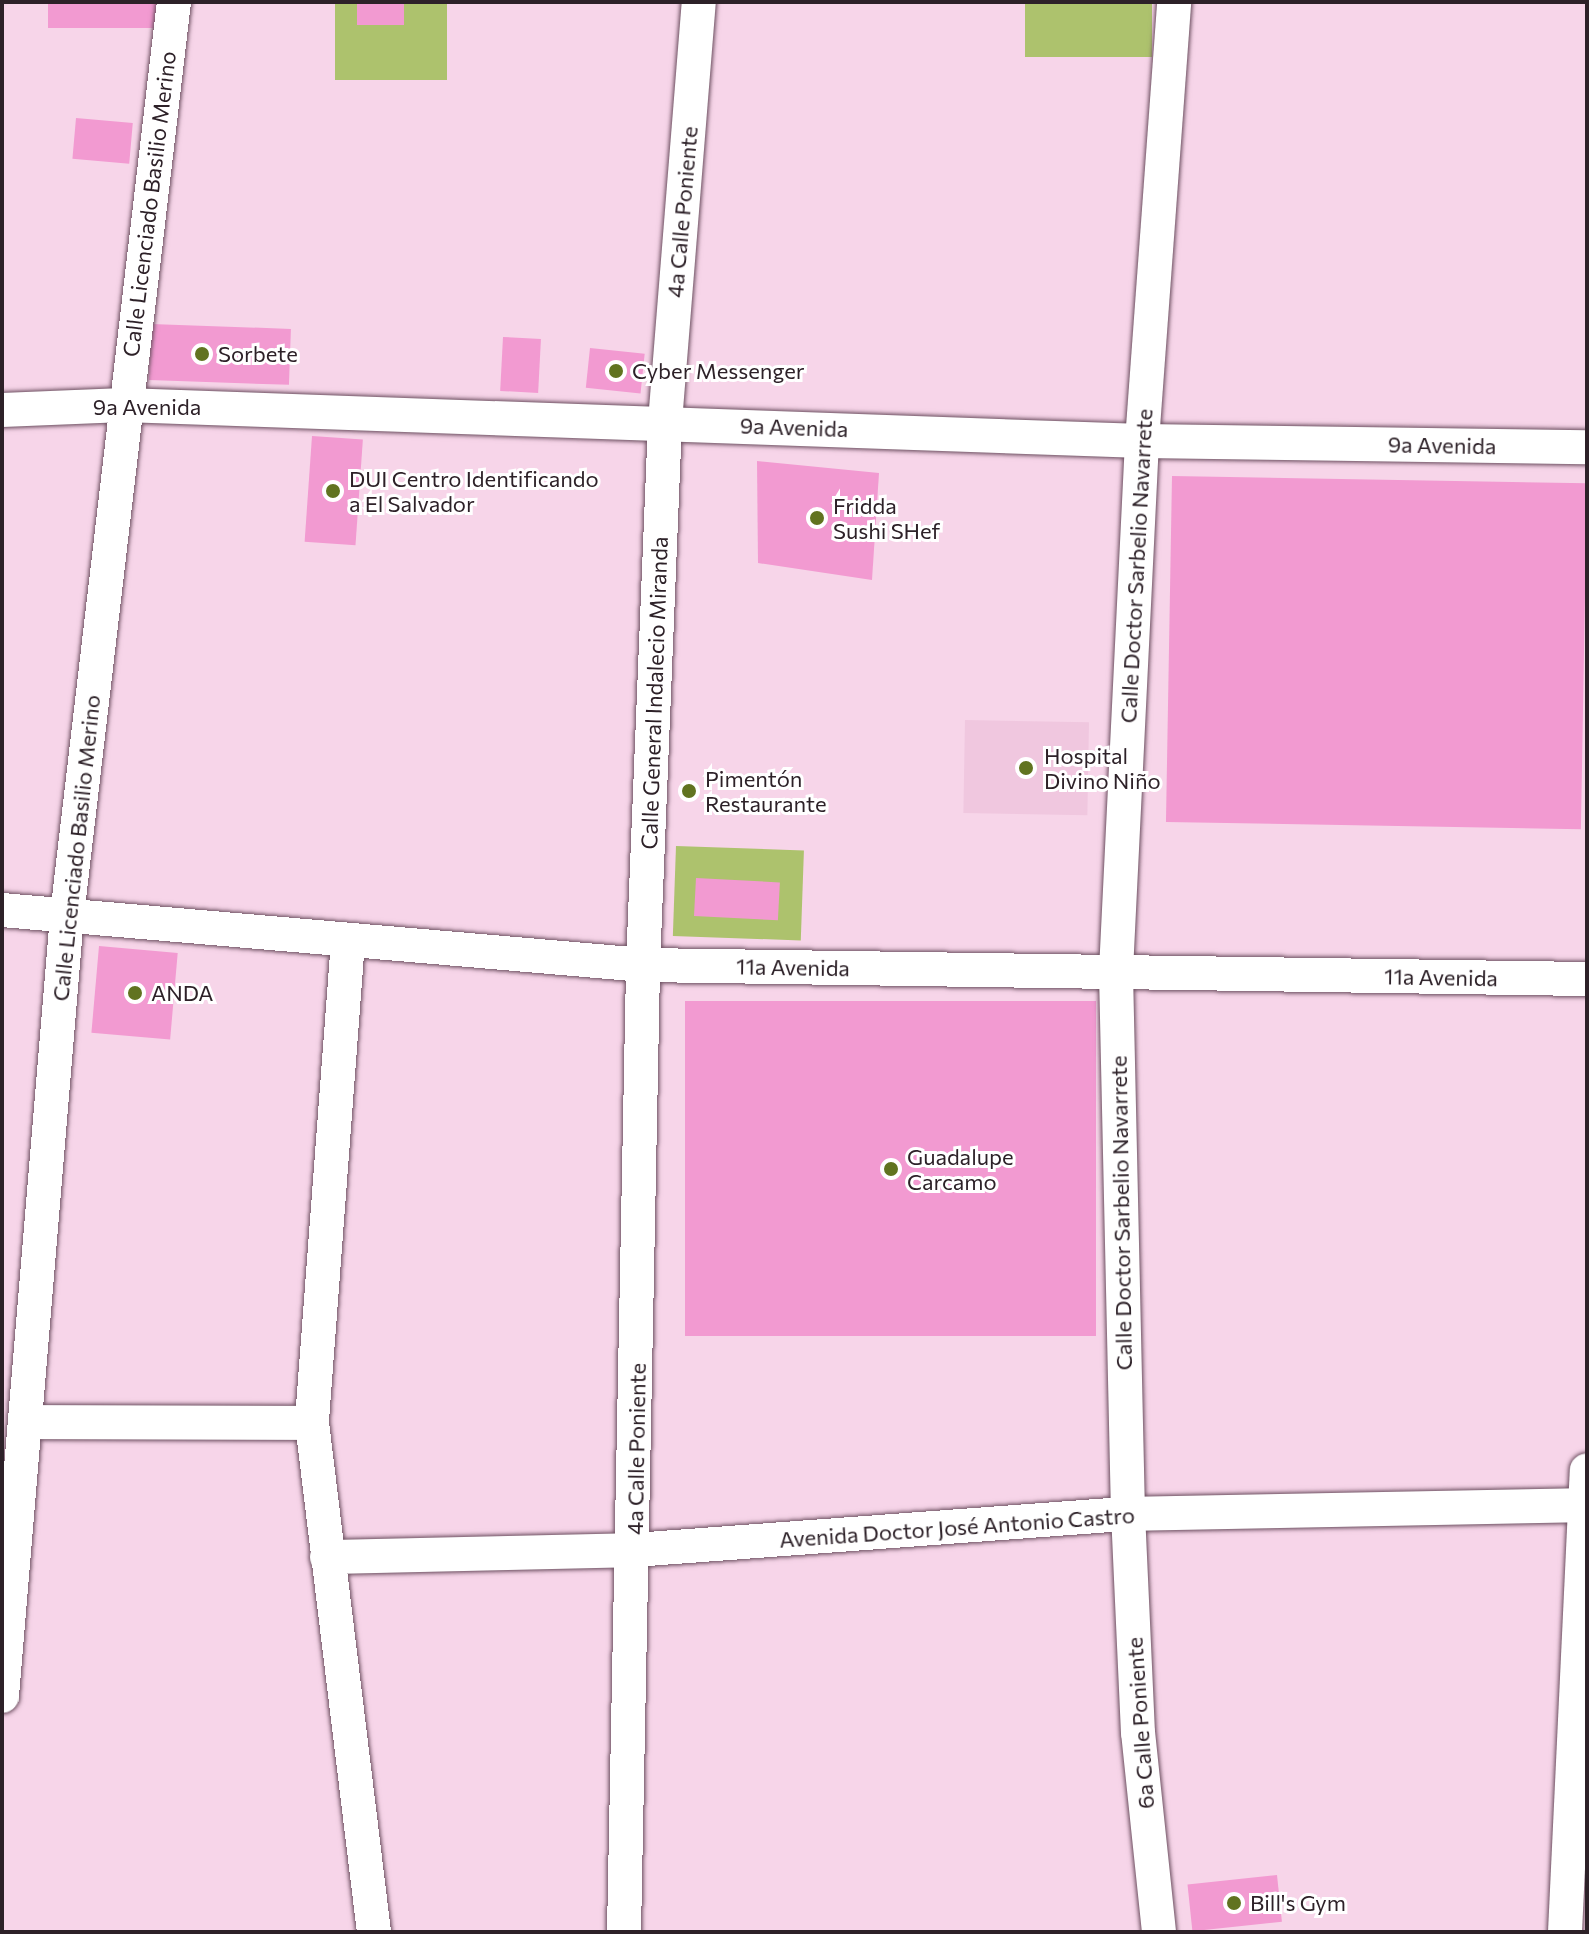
<!DOCTYPE html>
<meta charset="utf-8">
<style>
body{margin:0}
#map{position:relative;width:1589px;height:1934px;overflow:hidden;background:#f7d5e9;font-family:Commissioner,sans-serif}
div>[style]{position:absolute}
[style*='--x']{left:calc(var(--x)*1px);top:calc(var(--y)*1px);width:calc(var(--w)*1px);rotate:calc(var(--a)*1deg)}
.built>*{inset:0;background:#f0c7df;transform-origin:0 0}
.green>*{inset:0;background:#adc26d;transform-origin:0 0}
.building>*{inset:0;background:#f29ad1;transform-origin:0 0}
.roads{filter:drop-shadow(0 0 2px #6d5061) drop-shadow(0 0 2px #6d5061)}
.minor>*{height:34px;margin:-17px;padding:0 17px;transform-origin:17px;border-radius:17px;background:#fff}
.dots>*{width:22px;height:22px;translate:-50% -50%;box-sizing:border-box;border:4px solid #fff;border-radius:50%}
span{translate:-50% -50%;white-space:nowrap;text-align:center;line-height:1.15;-webkit-text-stroke:6px #fff;paint-order:stroke}
.street-label{font-size:22px;color:#2d2128}
.poi-label{font-size:22px;color:#2d2128}
.left{translate:0 -50%;text-align:left}
.frame{position:absolute;inset:0;border:4px solid #2d2128;pointer-events:none}
</style>
<div id="map">
<div class="built">
<div style="left:965px;top:720px;width:124px;height:93px;rotate:1deg"></div>
</div>
<div class="green">
<div style="left:335px;top:2px;width:112px;height:78px"></div>
<div style="left:1025px;top:2px;width:127px;height:55px"></div>
<div style="left:676px;top:846px;width:128px;height:90px;rotate:2deg"></div>
</div>
<div class="building">
<div style="left:48px;top:2px;width:109px;height:26px"></div>
<div style="left:357px;top:2px;width:47px;height:23px"></div>
<div style="left:76px;top:118px;width:57px;height:41px;rotate:5deg"></div>
<div style="left:151px;top:324px;width:140px;height:56px;rotate:2deg"></div>
<div style="left:503px;top:337px;width:38px;height:54px;rotate:3deg"></div>
<div style="left:590px;top:348px;width:55px;height:40px;rotate:6deg"></div>
<div style="left:312px;top:436px;width:51px;height:106px;rotate:4deg"></div>
<div style="clip-path:polygon(757px 461px,879px 473px,872px 580px,758px 563px)"></div>
<div style="left:1172px;top:476px;width:415px;height:346px;rotate:1deg"></div>
<div style="left:696px;top:878px;width:84px;height:38px;rotate:3deg"></div>
<div style="left:99px;top:946px;width:79px;height:87px;rotate:5deg"></div>
<div style="left:1096px;top:1001px;width:335px;height:411px;rotate:90deg"></div>
<div style="left:1277px;top:1875px;width:47px;height:90px;rotate:84deg"></div>
</div>
<div class="roads">
<div class="minor">
<div style="--x:2;--y:410;--w:122;--a:-2.3"></div>
<div style="--x:124;--y:405;--w:1019;--a:2.03"></div>
<div style="--x:1142;--y:441;--w:445;--a:0.8"></div>
<div style="--x:2;--y:910;--w:643;--a:4.9"></div>
<div style="--x:643;--y:965;--w:944;--a:0.85"></div>
<div style="--x:348;--y:941;--w:483;--a:94.3"></div>
<div style="--x:312;--y:1423;--w:513;--a:83.06"></div>
<div style="--x:25;--y:1422;--w:287;--a:0.2"></div>
<div style="--x:327;--y:1557;--w:307;--a:-1.3"></div>
<div style="--x:634;--y:1550;--w:495;--a:-4.2"></div>
<div style="--x:1128;--y:1514;--w:459;--a:-1.1"></div>
<div style="--x:2;--y:1696;--w:784;--a:-85.24"></div>
<div style="--x:67;--y:915;--w:919;--a:-83.32"></div>
<div style="--x:624;--y:1932;--w:967;--a:-88.87"></div>
<div style="--x:643;--y:965;--w:543;--a:-87.68"></div>
<div style="--x:665;--y:422;--w:421;--a:-85.4"></div>
<div style="--x:1159;--y:1932;--w:200;--a:-96"></div>
<div style="--x:1138;--y:1733;--w:219;--a:-92.6"></div>
<div style="--x:1128;--y:1514;--w:543;--a:-91.27"></div>
<div style="--x:1116;--y:971;--w:531;--a:-87.19"></div>
<div style="--x:1142;--y:441;--w:440;--a:-85.8"></div>
<div style="--x:1565;--y:1932;--w:462;--a:-87.3"></div>
</div>
</div>
<div class="dots">
<div style="left:202px;top:354px;background:#617320"></div>
<div style="left:616px;top:371px;background:#617320"></div>
<div style="left:333px;top:491px;background:#617320"></div>
<div style="left:817px;top:518px;background:#617320"></div>
<div style="left:1026px;top:768px;background:#617320"></div>
<div style="left:689px;top:791px;background:#617320"></div>
<div style="left:135px;top:993px;background:#617320"></div>
<div style="left:891px;top:1169px;background:#617320"></div>
<div style="left:1234px;top:1903px;background:#617320"></div>
</div>
<div class="street-label">
<span style="left:149px;top:204px;rotate:-83deg">Calle Licenciado Basilio Merino</span>
<span style="left:682px;top:212px;rotate:-85deg">4a Calle Poniente</span>
<span style="left:147px;top:407px">9a Avenida</span>
<span style="left:794px;top:427px;rotate:2deg">9a Avenida</span>
<span style="left:1442px;top:445px;rotate:1deg">9a Avenida</span>
<span style="left:1136px;top:566px;rotate:-87deg">Calle Doctor Sarbelio Navarrete</span>
<span style="left:654px;top:693px;rotate:-88deg">Calle General Indalecio Miranda</span>
<span style="left:76px;top:848px;rotate:-84deg">Calle Licenciado Basilio Merino</span>
<span style="left:793px;top:967px;rotate:1deg">11a Avenida</span>
<span style="left:1441px;top:977px;rotate:1deg">11a Avenida</span>
<span style="left:1121px;top:1213px;rotate:-91deg">Calle Doctor Sarbelio Navarrete</span>
<span style="left:636px;top:1449px;rotate:-89deg">4a Calle Poniente</span>
<span style="left:957px;top:1527px;rotate:-4deg">Avenida Doctor José Antonio Castro</span>
<span style="left:1140px;top:1723px;rotate:-94deg">6a Calle Poniente</span>
</div>
<div class="poi-label">
<span class="left" style="left:218px;top:354px">Sorbete</span>
<span class="left" style="left:632px;top:371px">Cyber Messenger</span>
<span class="left" style="left:349px;top:491px">DUI Centro Identificando<br>a El Salvador</span>
<span class="left" style="left:833px;top:518px">Fridda<br>Sushi SHef</span>
<span class="left" style="left:1044px;top:768px">Hospital<br>Divino Niño</span>
<span class="left" style="left:705px;top:791px">Pimentón<br>Restaurante</span>
<span class="left" style="left:151px;top:993px">ANDA</span>
<span class="left" style="left:907px;top:1169px">Guadalupe<br>Carcamo</span>
<span class="left" style="left:1250px;top:1903px">Bill's Gym</span>
</div>
<div class="frame"></div>
</div>
